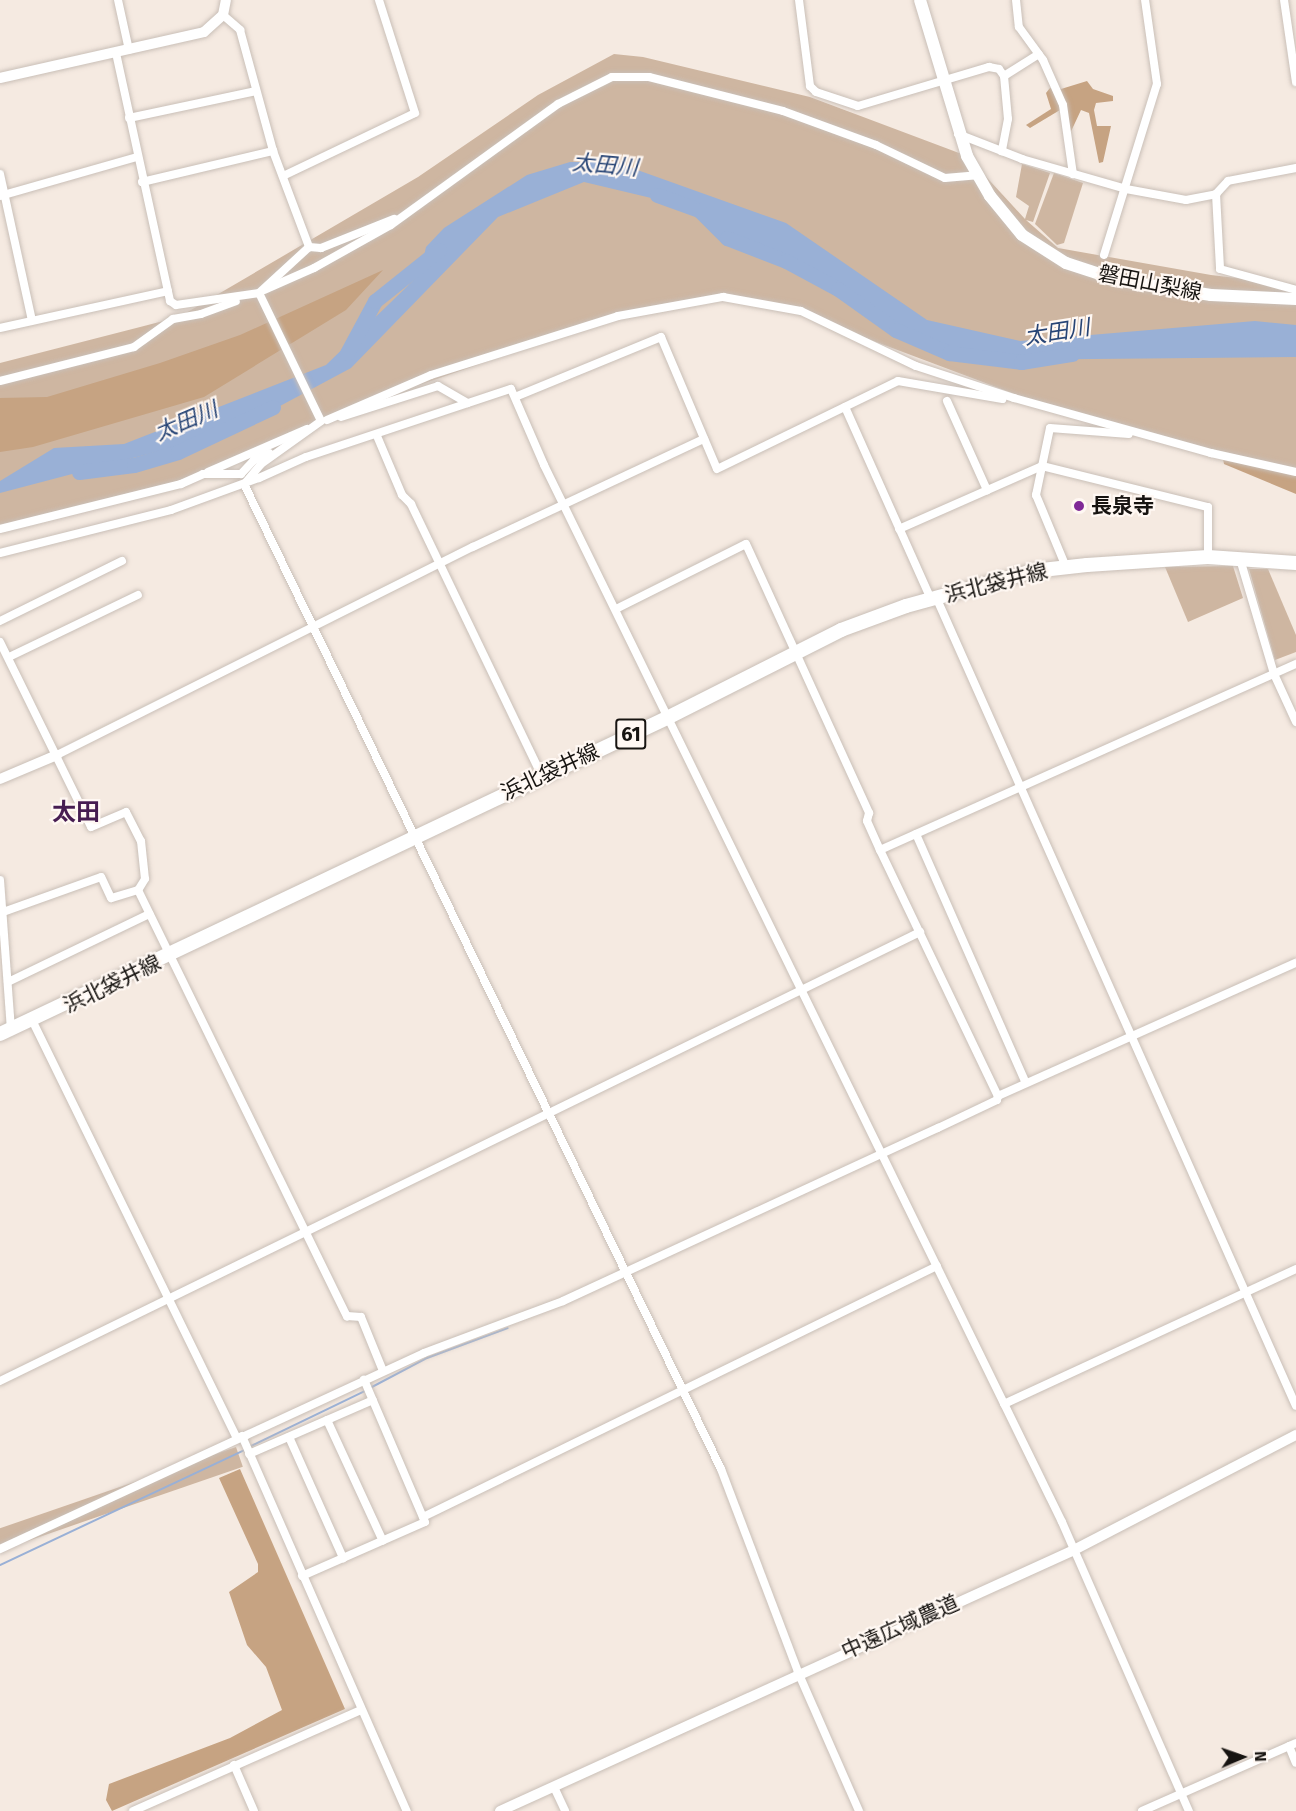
<!DOCTYPE html>
<meta charset="utf-8">
<style>
body{margin:0}
#map{position:relative;width:1296px;height:1811px;overflow:hidden;background:#f5eae1;font-family:"Fira Sans","Noto Sans JP",sans-serif}
div>[style]{position:absolute}
[style*='--x']{left:calc(var(--x)*1px);top:calc(var(--y)*1px);width:calc(var(--w)*1px);rotate:calc(var(--a)*1deg)}
.green>*{inset:0;background:#ceb6a1;transform-origin:0 0}
.forest>*{inset:0;background:#c6a382}
.water>*{inset:0;background:#99b0d6}
.stream>*{height:2px;margin:-1px;padding:0 1px;transform-origin:1px;border-radius:1px;background:#99b0d6}
.river>*{height:15px;margin:-7.5px;padding:0 7.5px;transform-origin:7.5px;border-radius:7.5px;background:#99b0d6}
.roads{filter:drop-shadow(0 0 2px #c9bfb7) drop-shadow(0 0 2px #c9bfb7)}
.minor>*{height:8px;margin:-4px;padding:0 4px;transform-origin:4px;border-radius:4px;background:#fff}
.tertiary>*{height:10px;margin:-5px;padding:0 5px;transform-origin:5px;border-radius:5px;background:#fff}
.secondary>*{height:12px;margin:-6px;padding:0 6px;transform-origin:6px;border-radius:6px;background:#fff}
.primary>*{height:14px;margin:-7px;padding:0 7px;transform-origin:7px;border-radius:7px;background:#fff}
.dots>*{width:16px;height:16px;translate:-50% -50%;box-sizing:border-box;border:3px solid #fff8f3;border-radius:50%}
span{translate:-50% -50%;white-space:nowrap;text-align:center;line-height:1.15;-webkit-text-stroke:4.5px #fff8f3;paint-order:stroke}
.shield-label span{padding:2px 4px;background:#fff8f3;border:2px solid;border-radius:4px;-webkit-text-stroke-width:0}
.shield-label{font-size:20px;color:#171411;font-weight:700}
.street-label{font-size:21px;color:#171411}
.poi-label{font-size:21px;color:#171411;font-weight:700}
.left{translate:0 -50%;text-align:left}
.water-label{font-size:22px;color:#274475;font-style:italic}
.quarter-label{font-size:24px;color:#461c51;font-weight:700}
.north{position:absolute;left:1212px;top:1727px;width:60px;height:60px;-webkit-text-stroke:4px #fff8f3;paint-order:stroke;rotate:88deg;font-size:16px;font-weight:700;line-height:24px;text-align:center;color:#171411}
.north::after{content:'';display:block;margin:auto;width:21px;height:27px;background:#171411;clip-path:polygon(50% 0,100% 100%,50% 72%,0 100%)}
</style>
<div id="map">
<div class="green">
<div style="clip-path:polygon(614px 54px,643px 57px,810px 97px,967px 156px,1025px 219px,1029px 206px,1016px 197px,1022px 164px,1050px 173px,1033px 222px,1026px 220px,1058px 248px,1211px 275px,1296px 285px,1296px 471px,1060px 411px,775px 304px,704px 298px,618px 316px,330px 416px,181px 484px,0 529px,0 363px,179px 317px,418px 177px,538px 95px)"></div>
<div style="clip-path:polygon(1054px 173px,1083px 183px,1064px 243px,1057px 245px,1035px 224px)"></div>
<div style="clip-path:polygon(1233px 566px,1243px 598px,1188px 622px,1165px 567px)"></div>
<div style="clip-path:polygon(1249px 569px,1268px 569px,1296px 635px,1296px 652px,1275px 660px)"></div>
<div style="left:236px;top:1447px;width:21px;height:258px;rotate:71deg"></div>
</div>
<div class="forest">
<div style="clip-path:polygon(1087px 81px,1093px 89px,1113px 96px,1113px 101px,1096px 103px,1094px 110px,1097px 126px,1111px 126px,1103px 162px,1099px 163px,1089px 113px,1081px 110px,1067px 140px,1060px 110px,1030px 128px,1026px 125px,1051px 109px,1046px 93px,1050px 88px,1061px 89px)"></div>
<div style="clip-path:polygon(383px 270px,346px 310px,204px 397px,33px 447px,0 452px,0 398px,47px 397px,160px 363px,240px 335px)"></div>
<div style="clip-path:polygon(1223px 459px,1296px 474px,1296px 494px,1224px 464px)"></div>
<div style="clip-path:polygon(240px 1469px,345px 1709px,112px 1811px,106px 1800px,109px 1784px,230px 1738px,282px 1710px,266px 1667px,247px 1645px,229px 1592px,258px 1572px,258px 1564px,219px 1478px)"></div>
</div>
<div class="water">
<div style="clip-path:polygon(570px 162px,615px 162px,786px 223px,927px 320px,1020px 341px,1255px 321px,1296px 325px,1296px 357px,994px 360px,949px 353px,896px 330px,838px 289px,786px 261px,738px 243px,689px 207px,584px 182px,498px 217px,351px 368px,280px 406px,171px 448px,0 493px,0 481px,54px 448px,124px 444px,326px 365px,420px 274px,426px 247px,444px 228px,527px 175px)"></div>
</div>
<div class="stream">
<div style="--x:370;--y:1388;--w:64;--a:-27.8"></div>
<div style="--x:427;--y:1358;--w:86;--a:-20.3"></div>
<div style="--x:249;--y:1447;--w:129;--a:-25.8"></div>
<div style="--x:0;--y:1565;--w:270;--a:-25.2"></div>
</div>
<div class="river">
<div style="--x:657;--y:195;--w:45;--a:19.7"></div>
<div style="--x:699;--y:210;--w:40;--a:45"></div>
<div style="--x:727;--y:238;--w:63;--a:21.3"></div>
<div style="--x:786;--y:261;--w:59;--a:28.3"></div>
<div style="--x:838;--y:289;--w:71;--a:35.3"></div>
<div style="--x:896;--y:330;--w:58;--a:23.5"></div>
<div style="--x:949;--y:353;--w:73;--a:7.1"></div>
<div style="--x:1021;--y:362;--w:52;--a:-8.9"></div>
<div style="--x:347;--y:353;--w:59;--a:-61.7"></div>
<div style="--x:375;--y:301;--w:82;--a:-38.6"></div>
<div style="--x:79;--y:472;--w:55;--a:-7.3"></div>
<div style="--x:134;--y:465;--w:46;--a:-16.5"></div>
<div style="--x:178;--y:452;--w:105;--a:-25.3"></div>
</div>
<div class="roads">
<div class="minor">
<div style="--x:118;--y:0;--w:51;--a:77.6"></div>
<div style="--x:799;--y:0;--w:87;--a:82.7"></div>
<div style="--x:810;--y:86;--w:8;--a:45"></div>
<div style="--x:816;--y:92;--w:44;--a:18.4"></div>
<div style="--x:858;--y:106;--w:137;--a:-16.6"></div>
<div style="--x:989;--y:67;--w:10;--a:11"></div>
<div style="--x:999;--y:69;--w:9;--a:54"></div>
<div style="--x:1004;--y:76;--w:43;--a:84.7"></div>
<div style="--x:1008;--y:119;--w:33;--a:101"></div>
<div style="--x:1016;--y:0;--w:27;--a:84"></div>
<div style="--x:1019;--y:27;--w:41;--a:54"></div>
<div style="--x:1043;--y:60;--w:49;--a:66"></div>
<div style="--x:1063;--y:105;--w:70;--a:81.8"></div>
<div style="--x:1284;--y:0;--w:83;--a:81.7"></div>
<div style="--x:223;--y:15;--w:23;--a:41"></div>
<div style="--x:240;--y:30;--w:125;--a:74.7"></div>
<div style="--x:273;--y:151;--w:103;--a:69.4"></div>
<div style="--x:116;--y:53;--w:254;--a:77.7"></div>
<div style="--x:170;--y:301;--w:7;--a:34"></div>
<div style="--x:176;--y:305;--w:84;--a:-8.2"></div>
<div style="--x:1004;--y:76;--w:41;--a:-32.2"></div>
<div style="--x:129;--y:118;--w:130;--a:-12"></div>
<div style="--x:958;--y:134;--w:69;--a:21.3"></div>
<div style="--x:1022;--y:159;--w:108;--a:16.1"></div>
<div style="--x:1126;--y:189;--w:61;--a:10.4"></div>
<div style="--x:1186;--y:200;--w:31;--a:-11"></div>
<div style="--x:1296;--y:168;--w:69;--a:169.2"></div>
<div style="--x:1228;--y:181;--w:18;--a:133"></div>
<div style="--x:1216;--y:194;--w:75;--a:86.9"></div>
<div style="--x:1220;--y:269;--w:79;--a:15.4"></div>
<div style="--x:0;--y:174;--w:150;--a:77.7"></div>
<div style="--x:283;--y:176;--w:146;--a:-25.5"></div>
<div style="--x:415;--y:113;--w:119;--a:-107.7"></div>
<div style="--x:142;--y:182;--w:135;--a:-13.3"></div>
<div style="--x:0;--y:196;--w:142;--a:-15.9"></div>
<div style="--x:309;--y:247;--w:12;--a:5"></div>
<div style="--x:321;--y:248;--w:79;--a:-21.7"></div>
<div style="--x:1104;--y:255;--w:179;--a:-72.8"></div>
<div style="--x:1157;--y:84;--w:85;--a:-98.1"></div>
<div style="--x:264;--y:290;--w:55;--a:-23.7"></div>
<div style="--x:314;--y:268;--w:88;--a:-29.2"></div>
<div style="--x:391;--y:225;--w:206;--a:-35.9"></div>
<div style="--x:558;--y:104;--w:60;--a:-26.6"></div>
<div style="--x:612;--y:77;--w:37;--a:0"></div>
<div style="--x:649;--y:77;--w:138;--a:14.2"></div>
<div style="--x:783;--y:111;--w:99;--a:20.1"></div>
<div style="--x:876;--y:145;--w:76;--a:25.6"></div>
<div style="--x:945;--y:178;--w:32;--a:-5"></div>
<div style="--x:0;--y:328;--w:172;--a:-12.4"></div>
<div style="--x:0;--y:381;--w:138;--a:-14.2"></div>
<div style="--x:134;--y:347;--w:48;--a:-35.7"></div>
<div style="--x:173;--y:319;--w:28;--a:-10"></div>
<div style="--x:201;--y:314;--w:37;--a:-20"></div>
<div style="--x:515;--y:397;--w:158;--a:-22.3"></div>
<div style="--x:661;--y:337;--w:143;--a:67"></div>
<div style="--x:717;--y:469;--w:201;--a:-25.9"></div>
<div style="--x:898;--y:381;--w:106;--a:9.8"></div>
<div style="--x:947;--y:401;--w:98;--a:65.8"></div>
<div style="--x:845;--y:407;--w:210;--a:65.9"></div>
<div style="--x:341;--y:417;--w:102;--a:-17.7"></div>
<div style="--x:438;--y:386;--w:34;--a:30"></div>
<div style="--x:327;--y:420;--w:113;--a:-23.4"></div>
<div style="--x:431;--y:375;--w:196;--a:-17.5"></div>
<div style="--x:618;--y:316;--w:107;--a:-10.3"></div>
<div style="--x:723;--y:297;--w:79;--a:10.2"></div>
<div style="--x:801;--y:311;--w:127;--a:25.6"></div>
<div style="--x:916;--y:366;--w:103;--a:18.1"></div>
<div style="--x:1014;--y:398;--w:205;--a:15.6"></div>
<div style="--x:1211;--y:453;--w:87;--a:12.6"></div>
<div style="--x:377;--y:436;--w:64;--a:67"></div>
<div style="--x:402;--y:495;--w:13;--a:45"></div>
<div style="--x:411;--y:504;--w:302;--a:64.3"></div>
<div style="--x:208;--y:472;--w:108;--a:-23.5"></div>
<div style="--x:246;--y:482;--w:23;--a:-50"></div>
<div style="--x:261;--y:464;--w:74;--a:-35.6"></div>
<div style="--x:321;--y:421;--w:142;--a:-115.8"></div>
<div style="--x:259;--y:293;--w:68;--a:-42.6"></div>
<div style="--x:244;--y:484;--w:1094;--a:64.16"></div>
<div style="--x:721;--y:1469;--w:217;--a:69.2"></div>
<div style="--x:798;--y:1672;--w:152;--a:66.3"></div>
<div style="--x:0;--y:529;--w:187;--a:-14"></div>
<div style="--x:181;--y:484;--w:24;--a:-24"></div>
<div style="--x:203;--y:474;--w:38;--a:0"></div>
<div style="--x:241;--y:474;--w:19;--a:-47"></div>
<div style="--x:254;--y:460;--w:17;--a:-24"></div>
<div style="--x:899;--y:529;--w:156;--a:-23.8"></div>
<div style="--x:1042;--y:466;--w:171;--a:13.9"></div>
<div style="--x:1208;--y:507;--w:50;--a:90"></div>
<div style="--x:0;--y:553;--w:176;--a:-14.1"></div>
<div style="--x:171;--y:510;--w:94;--a:-20"></div>
<div style="--x:259;--y:478;--w:51;--a:-24.1"></div>
<div style="--x:306;--y:457;--w:216;--a:-18.4"></div>
<div style="--x:511;--y:389;--w:83;--a:66.5"></div>
<div style="--x:544;--y:465;--w:1177;--a:63.89"></div>
<div style="--x:1062;--y:1522;--w:316;--a:66.3"></div>
<div style="--x:1240;--y:559;--w:120;--a:73.5"></div>
<div style="--x:1274;--y:674;--w:53;--a:65.4"></div>
<div style="--x:1066;--y:567;--w:78;--a:-112.6"></div>
<div style="--x:1036;--y:495;--w:68;--a:-78.2"></div>
<div style="--x:1050;--y:428;--w:79;--a:4.3"></div>
<div style="--x:936;--y:597;--w:885;--a:66.01"></div>
<div style="--x:616;--y:609;--w:145;--a:-26.6"></div>
<div style="--x:746;--y:544;--w:296;--a:65.4"></div>
<div style="--x:869;--y:813;--w:8;--a:104"></div>
<div style="--x:867;--y:821;--w:32;--a:66"></div>
<div style="--x:880;--y:850;--w:273;--a:64.4"></div>
<div style="--x:0;--y:621;--w:136;--a:-26.2"></div>
<div style="--x:0;--y:642;--w:206;--a:63.8"></div>
<div style="--x:91;--y:827;--w:38;--a:-23"></div>
<div style="--x:126;--y:812;--w:33;--a:63"></div>
<div style="--x:141;--y:841;--w:38;--a:84"></div>
<div style="--x:145;--y:879;--w:13;--a:122"></div>
<div style="--x:138;--y:890;--w:28;--a:163"></div>
<div style="--x:111;--y:898;--w:23;--a:-115"></div>
<div style="--x:101;--y:877;--w:104;--a:160.3"></div>
<div style="--x:9;--y:657;--w:143;--a:-25.7"></div>
<div style="--x:57;--y:755;--w:465;--a:-26.6"></div>
<div style="--x:473;--y:547;--w:255;--a:-25.1"></div>
<div style="--x:916;--y:834;--w:272;--a:66.2"></div>
<div style="--x:880;--y:850;--w:456;--a:-24.1"></div>
<div style="--x:0;--y:880;--w:151;--a:85.8"></div>
<div style="--x:138;--y:890;--w:475;--a:63.9"></div>
<div style="--x:347;--y:1316;--w:14;--a:4"></div>
<div style="--x:361;--y:1317;--w:58;--a:67.8"></div>
<div style="--x:8;--y:982;--w:157;--a:-25.7"></div>
<div style="--x:33;--y:1022;--w:464;--a:63.9"></div>
<div style="--x:0;--y:1381;--w:1024;--a:-26.01"></div>
<div style="--x:1004;--y:1404;--w:322;--a:-24.8"></div>
<div style="--x:327;--y:1420;--w:133;--a:65.2"></div>
<div style="--x:242;--y:1436;--w:410;--a:66.3"></div>
<div style="--x:289;--y:1437;--w:133;--a:65.9"></div>
<div style="--x:249;--y:1454;--w:135;--a:-23.5"></div>
<div style="--x:423;--y:1517;--w:572;--a:-26.03"></div>
<div style="--x:0;--y:1549;--w:467;--a:-24.8"></div>
<div style="--x:424;--y:1353;--w:148;--a:-20.5"></div>
<div style="--x:563;--y:1301;--w:413;--a:-24.8"></div>
<div style="--x:938;--y:1128;--w:65;--a:-25.4"></div>
<div style="--x:997;--y:1100;--w:4;--a:-76"></div>
<div style="--x:998;--y:1096;--w:326;--a:-24.1"></div>
<div style="--x:302;--y:1576;--w:134;--a:-23.7"></div>
<div style="--x:425;--y:1522;--w:155;--a:-113.2"></div>
<div style="--x:1289;--y:1746;--w:18;--a:68"></div>
<div style="--x:234;--y:1765;--w:50;--a:66.5"></div>
<div style="--x:554;--y:1787;--w:26;--a:65"></div>
<div style="--x:133;--y:1811;--w:249;--a:-23.9"></div>
<div style="--x:1142;--y:1811;--w:168;--a:-23.8"></div>
</div>
<div class="tertiary">
<div style="--x:0;--y:78;--w:209;--a:-12.7"></div>
<div style="--x:204;--y:32;--w:25;--a:-42"></div>
<div style="--x:223;--y:15;--w:15;--a:-79"></div>
<div style="--x:0;--y:779;--w:62;--a:-22.8"></div>
<div style="--x:500;--y:1811;--w:631;--a:-24.45"></div>
<div style="--x:1074;--y:1550;--w:250;--a:-27.4"></div>
</div>
<div class="secondary">
<div style="--x:920;--y:0;--w:163;--a:73.2"></div>
<div style="--x:967;--y:156;--w:46;--a:60.1"></div>
<div style="--x:990;--y:196;--w:50;--a:50.6"></div>
<div style="--x:1022;--y:235;--w:52;--a:32.5"></div>
<div style="--x:1066;--y:263;--w:55;--a:18.1"></div>
<div style="--x:1118;--y:280;--w:94;--a:9.2"></div>
<div style="--x:1211;--y:295;--w:85;--a:2.7"></div>
</div>
<div class="primary">
<div style="--x:0;--y:1034;--w:740;--a:-25.35"></div>
<div style="--x:669;--y:717;--w:193;--a:-26.8"></div>
<div style="--x:841;--y:630;--w:69;--a:-20.3"></div>
<div style="--x:906;--y:606;--w:132;--a:-15.4"></div>
<div style="--x:1033;--y:571;--w:54;--a:-6.3"></div>
<div style="--x:1087;--y:565;--w:121;--a:-3.8"></div>
<div style="--x:1208;--y:557;--w:88;--a:3.9"></div>
</div>
</div>
<div class="dots">
<div style="left:1079px;top:506px;background:#802997"></div>
</div>
<div class="shield-label">
<span style="left:631px;top:734px">61</span>
</div>
<div class="street-label">
<span style="left:1150px;top:283px;rotate:11deg">磐田山梨線</span>
<span style="left:996px;top:583px;rotate:-14deg">浜北袋井線</span>
<span style="left:550px;top:772px;rotate:-25deg">浜北袋井線</span>
<span style="left:112px;top:984px;rotate:-26deg">浜北袋井線</span>
<span style="left:900px;top:1627px;rotate:-24deg">中遠広域農道</span>
</div>
<div class="poi-label">
<span class="left" style="left:1091px;top:506px">長泉寺</span>
</div>
<div class="water-label">
<span style="left:605px;top:165px;rotate:5deg">太田川</span>
<span style="left:1057px;top:332px;rotate:-9deg">太田川</span>
<span style="left:186px;top:421px;rotate:-23deg">太田川</span>
</div>
<div class="quarter-label">
<span style="left:76px;top:813px">太田</span>
</div>
<div class="north">N</div>
</div>
